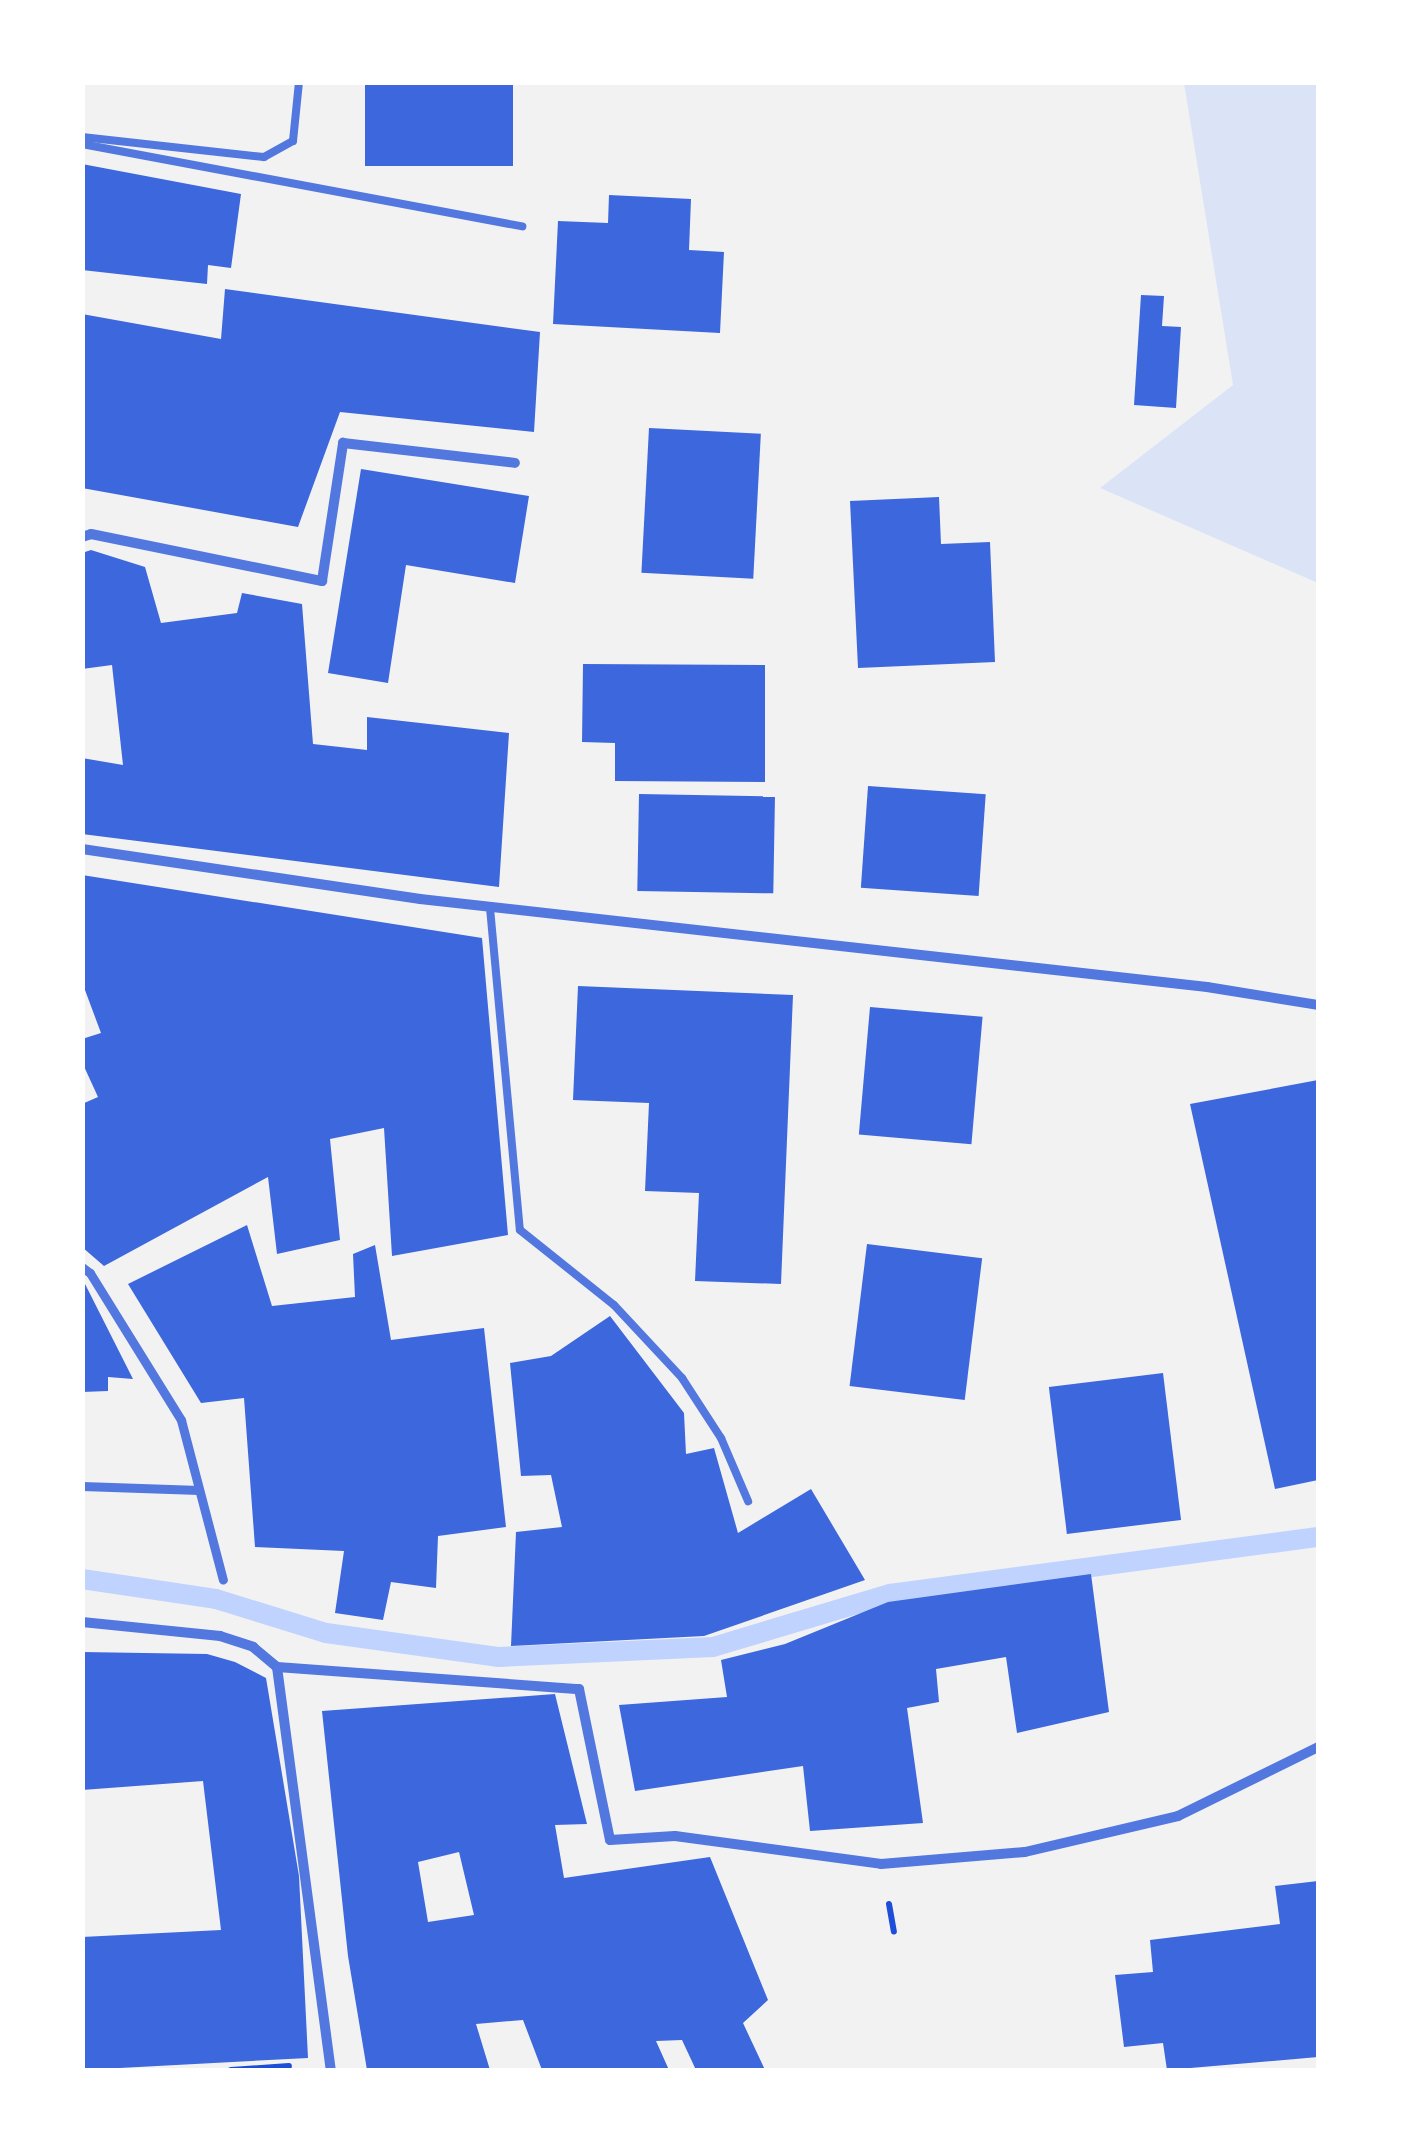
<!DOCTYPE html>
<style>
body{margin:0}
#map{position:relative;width:1401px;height:2153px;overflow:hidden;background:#f2f2f2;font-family:"Noto Serif",serif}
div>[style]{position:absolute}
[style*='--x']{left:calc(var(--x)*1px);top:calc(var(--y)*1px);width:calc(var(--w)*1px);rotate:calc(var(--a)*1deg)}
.green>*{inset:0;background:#dbe4f7}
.stream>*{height:20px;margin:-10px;padding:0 10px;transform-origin:10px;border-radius:10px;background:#bfd3fe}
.building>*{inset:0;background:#3d67dc;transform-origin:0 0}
.path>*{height:6px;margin:-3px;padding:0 3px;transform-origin:3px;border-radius:3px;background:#1d4ed8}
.service>*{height:8px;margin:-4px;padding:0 4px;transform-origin:4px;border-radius:4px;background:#5277de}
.pedestrian>*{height:9px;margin:-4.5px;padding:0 4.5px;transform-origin:4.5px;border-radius:4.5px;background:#5277de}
.minor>*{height:10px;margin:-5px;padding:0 5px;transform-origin:5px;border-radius:5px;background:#5277de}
span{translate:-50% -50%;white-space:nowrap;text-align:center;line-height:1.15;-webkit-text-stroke:9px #fff;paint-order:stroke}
.frame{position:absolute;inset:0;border:85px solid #fff;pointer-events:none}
</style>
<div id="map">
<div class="green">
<div style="clip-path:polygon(1184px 83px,1318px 83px,1318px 583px,1100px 488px,1233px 385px)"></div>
</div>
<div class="stream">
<div style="--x:82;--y:1579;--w:135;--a:8.5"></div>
<div style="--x:216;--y:1599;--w:115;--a:17.2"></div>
<div style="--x:326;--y:1633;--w:175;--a:7.9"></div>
<div style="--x:499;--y:1657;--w:214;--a:-2.7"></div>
<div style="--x:713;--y:1647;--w:185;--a:-16.7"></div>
<div style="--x:890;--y:1594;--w:432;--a:-7.6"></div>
</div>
<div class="building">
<div style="left:365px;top:82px;width:148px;height:84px"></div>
<div style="clip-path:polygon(82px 164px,241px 194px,231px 268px,208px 265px,207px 284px,82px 270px)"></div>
<div style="clip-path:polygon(609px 195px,691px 199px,689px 250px,724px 252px,720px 333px,553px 324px,558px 221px,608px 223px)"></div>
<div style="clip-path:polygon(225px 289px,540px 332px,534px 432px,340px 412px,298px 527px,82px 488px,82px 314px,221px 339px)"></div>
<div style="clip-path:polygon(1141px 295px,1164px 296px,1162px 326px,1181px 327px,1176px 408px,1134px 405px)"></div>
<div style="left:649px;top:428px;width:112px;height:145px;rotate:3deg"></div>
<div style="clip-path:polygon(361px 469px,529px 496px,515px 583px,406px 565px,388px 683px,328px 673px)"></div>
<div style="clip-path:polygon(939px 497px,941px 544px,990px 542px,995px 662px,858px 668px,850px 501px)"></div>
<div style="clip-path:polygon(91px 550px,145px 567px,161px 623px,237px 613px,242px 593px,302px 604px,313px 744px,367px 750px,367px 717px,509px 733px,499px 887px,82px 834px,82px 758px,123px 765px,112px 665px,82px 669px,82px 553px)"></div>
<div style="clip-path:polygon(583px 664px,765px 665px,765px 782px,615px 781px,615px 743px,582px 742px)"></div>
<div style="left:868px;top:786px;width:118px;height:102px;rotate:4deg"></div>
<div style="left:639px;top:794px;width:136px;height:97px;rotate:1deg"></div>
<div style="clip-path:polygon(82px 875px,482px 938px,508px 1235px,392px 1256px,384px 1128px,330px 1139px,340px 1240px,277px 1254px,268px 1177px,104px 1266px,82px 1247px,82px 1104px,98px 1097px,82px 1062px,82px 1039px,101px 1033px,82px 982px)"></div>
<div style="clip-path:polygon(578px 986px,793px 995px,781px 1284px,695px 1281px,699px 1193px,645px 1191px,649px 1103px,573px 1100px)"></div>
<div style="left:870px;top:1007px;width:113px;height:128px;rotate:5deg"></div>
<div style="clip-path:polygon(1318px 1080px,1318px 1480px,1275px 1489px,1190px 1104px)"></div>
<div style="clip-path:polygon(247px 1225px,272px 1306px,355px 1297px,353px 1254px,375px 1245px,391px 1340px,484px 1328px,506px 1527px,438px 1536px,436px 1588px,391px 1582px,383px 1620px,335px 1613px,344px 1551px,255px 1547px,244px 1398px,201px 1403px,128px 1284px)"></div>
<div style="left:867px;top:1244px;width:116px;height:143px;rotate:7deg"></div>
<div style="clip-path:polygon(82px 1278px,133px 1379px,108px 1377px,108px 1391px,82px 1392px)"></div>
<div style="clip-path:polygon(610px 1316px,684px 1413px,686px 1454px,714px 1448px,738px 1533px,811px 1489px,865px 1580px,704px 1636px,511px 1646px,516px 1532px,562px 1527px,551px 1475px,521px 1476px,510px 1363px,551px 1356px)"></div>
<div style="left:1163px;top:1373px;width:148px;height:115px;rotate:83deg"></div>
<div style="clip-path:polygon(1091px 1574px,1109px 1712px,1017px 1733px,1006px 1657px,936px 1669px,939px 1702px,907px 1708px,923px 1823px,810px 1831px,803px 1766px,635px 1791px,619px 1705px,727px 1697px,721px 1660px,785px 1644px,888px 1602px)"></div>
<div style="clip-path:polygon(82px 1652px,207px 1654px,235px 1662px,266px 1678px,299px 1876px,308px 2058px,82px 2070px,82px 1937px,221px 1930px,203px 1781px,82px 1790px)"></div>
<div style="clip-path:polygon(evenodd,555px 1694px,587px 1824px,555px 1825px,564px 1878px,710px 1857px,768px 2000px,743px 2023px,765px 2070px,696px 2070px,682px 2040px,656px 2041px,669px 2070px,542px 2070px,523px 2020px,476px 2024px,490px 2070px,367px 2070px,348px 1956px,322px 1711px,555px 1694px,459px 1852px,474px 1915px,428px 1922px,418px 1862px,459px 1852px)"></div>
<div style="clip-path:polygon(1318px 1881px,1318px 2057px,1167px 2070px,1163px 2043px,1124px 2047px,1115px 1975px,1153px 1972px,1150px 1940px,1280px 1924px,1275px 1886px)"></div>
</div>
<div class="path">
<div style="--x:889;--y:1904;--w:28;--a:80"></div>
<div style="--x:231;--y:2070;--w:58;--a:-3.9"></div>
</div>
<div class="service">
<div style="--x:82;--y:137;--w:183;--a:6.3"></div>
<div style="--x:264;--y:157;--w:33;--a:-29"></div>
<div style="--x:293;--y:141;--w:59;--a:-84.2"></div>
<div style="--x:82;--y:144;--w:448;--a:10.6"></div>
<div style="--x:490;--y:908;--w:323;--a:84.7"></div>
<div style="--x:520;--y:1230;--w:120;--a:38.6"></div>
<div style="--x:614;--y:1305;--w:100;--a:47"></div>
<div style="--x:682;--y:1378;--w:72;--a:57"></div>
<div style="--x:721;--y:1438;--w:69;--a:66.8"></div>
</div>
<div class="pedestrian">
<div style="--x:82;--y:1267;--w:10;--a:37"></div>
<div style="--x:90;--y:1273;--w:173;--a:58.2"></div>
<div style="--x:181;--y:1420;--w:165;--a:75.3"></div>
<div style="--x:82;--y:1486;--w:117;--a:2"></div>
</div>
<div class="minor">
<div style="--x:82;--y:537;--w:9;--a:-18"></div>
<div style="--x:91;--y:534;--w:236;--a:11.5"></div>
<div style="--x:322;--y:581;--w:140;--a:-81.3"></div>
<div style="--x:343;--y:443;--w:173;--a:6.6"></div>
<div style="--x:82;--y:849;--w:342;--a:8.4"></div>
<div style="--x:420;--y:899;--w:792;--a:6.38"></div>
<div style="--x:1207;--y:987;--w:112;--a:9.2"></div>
<div style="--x:82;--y:1622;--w:139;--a:5.8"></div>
<div style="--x:220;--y:1636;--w:35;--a:18"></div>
<div style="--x:253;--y:1647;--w:31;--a:40"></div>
<div style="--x:277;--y:1667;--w:407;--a:82.4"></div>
<div style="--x:277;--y:1667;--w:303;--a:4.2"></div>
<div style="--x:579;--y:1689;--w:154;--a:78.4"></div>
<div style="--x:610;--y:1840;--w:65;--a:-3.5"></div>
<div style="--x:675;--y:1836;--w:208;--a:7.7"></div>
<div style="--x:881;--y:1864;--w:144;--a:-4.8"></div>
<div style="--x:1025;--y:1852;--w:157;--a:-13.2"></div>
<div style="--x:1178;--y:1816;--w:156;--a:-26.2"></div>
</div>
<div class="frame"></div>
</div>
